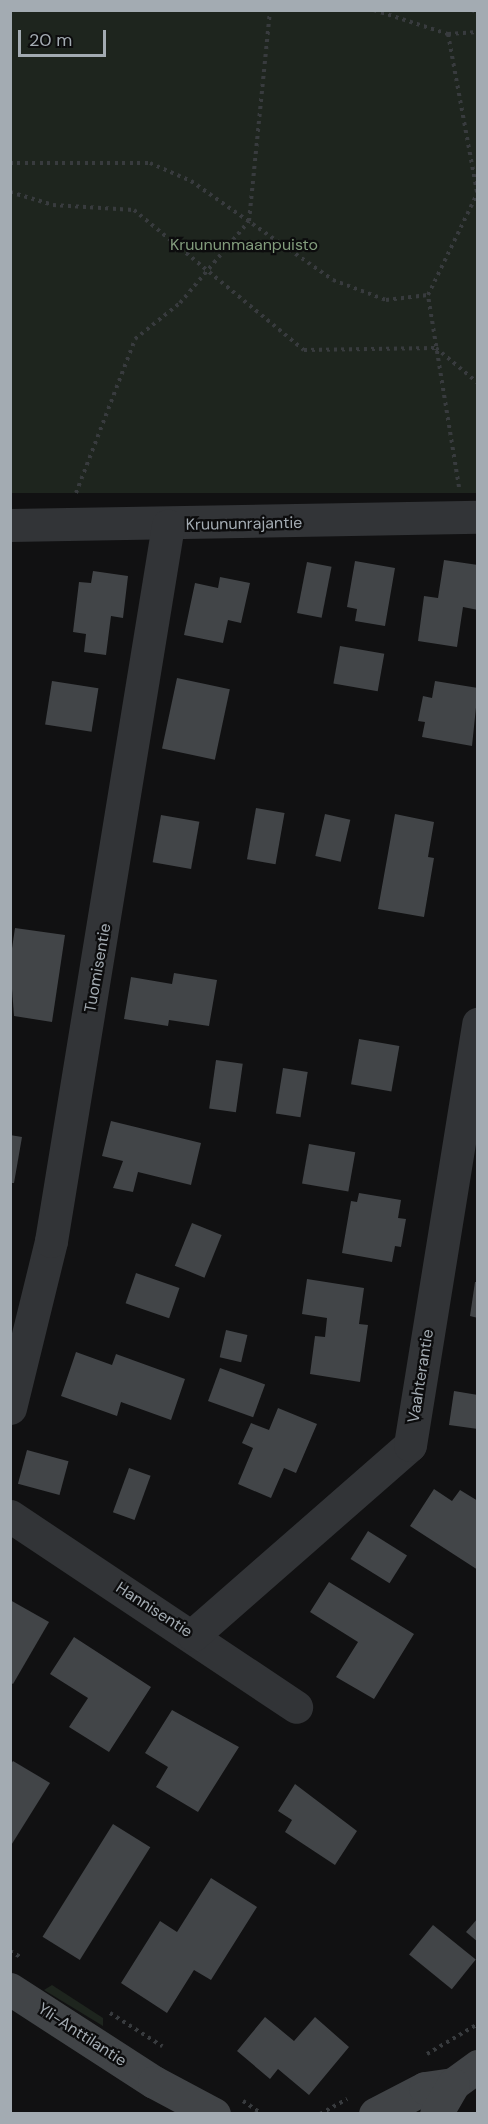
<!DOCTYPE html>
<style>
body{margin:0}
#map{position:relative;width:488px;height:2124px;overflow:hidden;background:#111112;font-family:"DM Sans",sans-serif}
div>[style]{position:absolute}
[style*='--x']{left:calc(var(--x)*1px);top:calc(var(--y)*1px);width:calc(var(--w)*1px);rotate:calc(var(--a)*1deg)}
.green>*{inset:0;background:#1e251e;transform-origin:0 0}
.building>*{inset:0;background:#424548;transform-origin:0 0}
.path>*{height:4px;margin-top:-2px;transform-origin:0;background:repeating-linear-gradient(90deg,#383b3e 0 3px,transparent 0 7.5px)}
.street>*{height:33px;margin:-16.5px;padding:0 16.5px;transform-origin:16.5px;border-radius:16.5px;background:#323437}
.secondary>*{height:33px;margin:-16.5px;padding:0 16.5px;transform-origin:16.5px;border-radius:16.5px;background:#414447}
span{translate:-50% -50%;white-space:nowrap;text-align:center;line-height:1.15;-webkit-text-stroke:4.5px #0c0c0d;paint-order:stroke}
.park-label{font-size:16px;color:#829c7c}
.street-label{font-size:16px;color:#a3abb2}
.frame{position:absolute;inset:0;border:12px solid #a3abb2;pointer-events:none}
.scale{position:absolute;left:18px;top:30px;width:88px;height:27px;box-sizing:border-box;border:3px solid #a3abb2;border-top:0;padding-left:8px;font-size:18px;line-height:21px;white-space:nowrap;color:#a3abb2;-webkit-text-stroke:4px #0c0c0d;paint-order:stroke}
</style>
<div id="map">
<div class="green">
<div style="left:10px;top:11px;width:467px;height:482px"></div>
<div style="clip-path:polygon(52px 1985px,103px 2018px,103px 2026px,44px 1990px)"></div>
</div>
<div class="building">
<div style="clip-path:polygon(444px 560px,478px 565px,478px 610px,463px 607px,457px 647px,418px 641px,424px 596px,438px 598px)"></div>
<div style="clip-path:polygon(355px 561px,395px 568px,385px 626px,355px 621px,357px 609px,347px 607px)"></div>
<div style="left:307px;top:562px;width:25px;height:52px;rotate:11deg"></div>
<div style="clip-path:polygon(93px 571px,128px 576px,123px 618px,111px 616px,106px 655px,84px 652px,86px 634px,73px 632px,79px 582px,91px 583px)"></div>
<div style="clip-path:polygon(220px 577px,250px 583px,241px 623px,228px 620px,223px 643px,184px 635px,195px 583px,218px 588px)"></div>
<div style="left:340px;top:646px;width:45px;height:38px;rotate:10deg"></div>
<div style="left:177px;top:678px;width:54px;height:72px;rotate:12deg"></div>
<div style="left:52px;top:681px;width:47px;height:44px;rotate:9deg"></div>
<div style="clip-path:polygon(435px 681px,478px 688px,472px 746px,422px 737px,425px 722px,418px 721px,423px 696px,432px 698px)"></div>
<div style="left:256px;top:808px;width:29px;height:52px;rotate:10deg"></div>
<div style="left:325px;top:814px;width:26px;height:43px;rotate:13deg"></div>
<div style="clip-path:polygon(395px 814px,434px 822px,428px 857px,434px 858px,424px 917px,378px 909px)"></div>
<div style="left:161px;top:815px;width:39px;height:48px;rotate:10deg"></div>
<div style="clip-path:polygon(15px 928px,65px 935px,52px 1022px,14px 1016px,10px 962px)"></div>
<div style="clip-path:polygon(174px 973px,217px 980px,209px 1026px,169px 1020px,168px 1026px,124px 1019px,131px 977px,172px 984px)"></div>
<div style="left:359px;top:1039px;width:41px;height:46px;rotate:10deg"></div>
<div style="left:216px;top:1060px;width:27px;height:49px;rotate:8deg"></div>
<div style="left:283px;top:1068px;width:25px;height:46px;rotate:9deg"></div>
<div style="clip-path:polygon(111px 1121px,201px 1143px,191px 1185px,138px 1172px,133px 1192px,113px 1188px,123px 1161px,102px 1156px)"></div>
<div style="clip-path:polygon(10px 1135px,22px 1137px,14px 1183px,10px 1183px)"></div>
<div style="left:309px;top:1144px;width:47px;height:40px;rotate:10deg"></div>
<div style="clip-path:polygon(359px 1193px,401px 1200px,398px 1218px,406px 1219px,401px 1247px,395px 1246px,392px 1262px,342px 1253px,351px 1201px,357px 1202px)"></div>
<div style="left:192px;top:1223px;width:32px;height:46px;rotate:22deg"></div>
<div style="left:136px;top:1273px;width:46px;height:32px;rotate:19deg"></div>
<div style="clip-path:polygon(307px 1279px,364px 1288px,359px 1324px,368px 1325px,360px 1382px,310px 1374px,315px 1336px,325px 1337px,327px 1318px,302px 1314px)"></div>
<div style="clip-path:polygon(475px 1282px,478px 1282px,478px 1318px,470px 1316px)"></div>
<div style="left:226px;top:1330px;width:22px;height:28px;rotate:13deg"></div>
<div style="clip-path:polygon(76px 1352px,112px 1365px,116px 1354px,185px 1379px,171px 1420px,121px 1402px,117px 1416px,61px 1396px)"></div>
<div style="left:220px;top:1368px;width:48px;height:35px;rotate:20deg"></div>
<div style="clip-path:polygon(454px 1391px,478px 1395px,478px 1429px,449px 1425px)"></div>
<div style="clip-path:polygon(278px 1408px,317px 1424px,296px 1473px,284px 1468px,271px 1498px,238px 1484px,253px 1448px,242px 1443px,251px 1423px,269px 1430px)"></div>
<div style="left:27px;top:1450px;width:43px;height:35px;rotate:15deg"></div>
<div style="left:129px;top:1468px;width:23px;height:47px;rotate:20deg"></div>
<div style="clip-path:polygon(434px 1489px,452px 1501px,460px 1490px,478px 1501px,478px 1570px,410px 1526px)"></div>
<div style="left:368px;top:1531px;width:46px;height:33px;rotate:32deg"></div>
<div style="clip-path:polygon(329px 1582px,414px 1634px,374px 1699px,336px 1677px,358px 1642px,310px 1612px)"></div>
<div style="clip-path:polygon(10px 1600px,49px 1622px,13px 1684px,10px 1682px)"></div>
<div style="clip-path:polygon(74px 1637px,151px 1687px,109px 1752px,69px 1727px,88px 1698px,50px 1674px)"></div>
<div style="clip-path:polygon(172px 1710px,239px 1747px,198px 1812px,156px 1787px,168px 1767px,145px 1753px)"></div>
<div style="clip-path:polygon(13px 1761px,50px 1783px,10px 1847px,10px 1765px)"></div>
<div style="clip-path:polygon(295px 1784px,357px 1831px,335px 1865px,285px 1832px,292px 1820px,278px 1811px)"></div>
<div style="left:113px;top:1824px;width:44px;height:133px;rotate:32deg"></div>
<div style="clip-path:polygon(211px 1878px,257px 1907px,211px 1980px,194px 1970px,167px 2013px,121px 1983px,160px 1921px,177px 1932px)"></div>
<div style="clip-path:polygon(478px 1918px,478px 1942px,466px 1932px)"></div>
<div style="left:433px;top:1925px;width:55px;height:38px;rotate:39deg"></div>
<div style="clip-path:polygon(265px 2017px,294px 2041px,315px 2017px,349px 2047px,309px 2095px,278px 2069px,270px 2079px,237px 2051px)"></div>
</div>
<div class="path">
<div style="--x:374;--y:10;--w:78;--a:18"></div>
<div style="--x:448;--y:34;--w:30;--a:-4"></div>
<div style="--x:472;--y:10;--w:6;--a:18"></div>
<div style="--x:448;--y:34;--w:161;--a:79.6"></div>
<div style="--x:10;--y:163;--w:140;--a:0"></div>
<div style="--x:150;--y:163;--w:45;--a:23.7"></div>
<div style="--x:191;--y:181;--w:173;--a:34.9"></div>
<div style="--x:333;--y:280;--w:57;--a:20.7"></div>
<div style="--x:386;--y:300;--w:42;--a:-6.8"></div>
<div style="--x:10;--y:192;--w:45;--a:16.8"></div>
<div style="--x:53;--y:205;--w:81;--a:3.5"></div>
<div style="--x:134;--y:210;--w:220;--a:39.5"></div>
<div style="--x:304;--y:350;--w:132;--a:-0.9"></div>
<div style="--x:436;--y:348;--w:55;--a:39.8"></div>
<div style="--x:459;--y:487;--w:194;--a:-99.2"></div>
<div style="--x:428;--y:295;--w:114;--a:-64.1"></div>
<div style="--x:76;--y:493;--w:165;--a:-69"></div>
<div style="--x:135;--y:339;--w:58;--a:-38.7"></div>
<div style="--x:180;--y:303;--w:107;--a:-49.9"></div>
<div style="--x:249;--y:221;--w:212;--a:-84.3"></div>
<div style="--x:10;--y:1951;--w:14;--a:30"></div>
<div style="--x:110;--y:2013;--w:62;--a:32.4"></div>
<div style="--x:427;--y:2054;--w:59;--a:-30.5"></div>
<div style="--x:243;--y:2101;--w:23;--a:34"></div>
<div style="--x:320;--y:2114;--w:31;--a:-29"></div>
</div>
<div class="street">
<div style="--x:10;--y:525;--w:468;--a:-1"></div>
<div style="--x:10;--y:1408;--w:172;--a:-76.2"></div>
<div style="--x:51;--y:1241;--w:725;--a:-80.72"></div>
<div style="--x:10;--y:1516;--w:344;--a:33.7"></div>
<div style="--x:193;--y:1635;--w:288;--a:-41.2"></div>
<div style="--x:410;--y:1445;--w:427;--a:-80.8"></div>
</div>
<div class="secondary">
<div style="--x:10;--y:1989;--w:171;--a:32.9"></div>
<div style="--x:154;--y:2082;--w:68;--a:28.1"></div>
<div style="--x:375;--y:2114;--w:56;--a:-27.5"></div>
<div style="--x:425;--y:2088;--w:28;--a:-8"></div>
<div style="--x:453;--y:2084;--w:31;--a:-36"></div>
<div style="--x:436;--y:2114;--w:34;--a:-60"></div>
</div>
<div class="park-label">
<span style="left:244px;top:245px">Kruununmaanpuisto</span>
</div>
<div class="street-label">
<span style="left:244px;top:524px;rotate:-1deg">Kruununrajantie</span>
<span style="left:98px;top:968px;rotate:-80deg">Tuomisentie</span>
<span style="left:421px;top:1376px;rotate:-81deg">Vaahterantie</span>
<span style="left:154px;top:1610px;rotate:33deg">Hannisentie</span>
<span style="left:82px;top:2035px;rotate:33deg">Yli-Anttilantie</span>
</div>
<div class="frame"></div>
<div class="scale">20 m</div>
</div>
